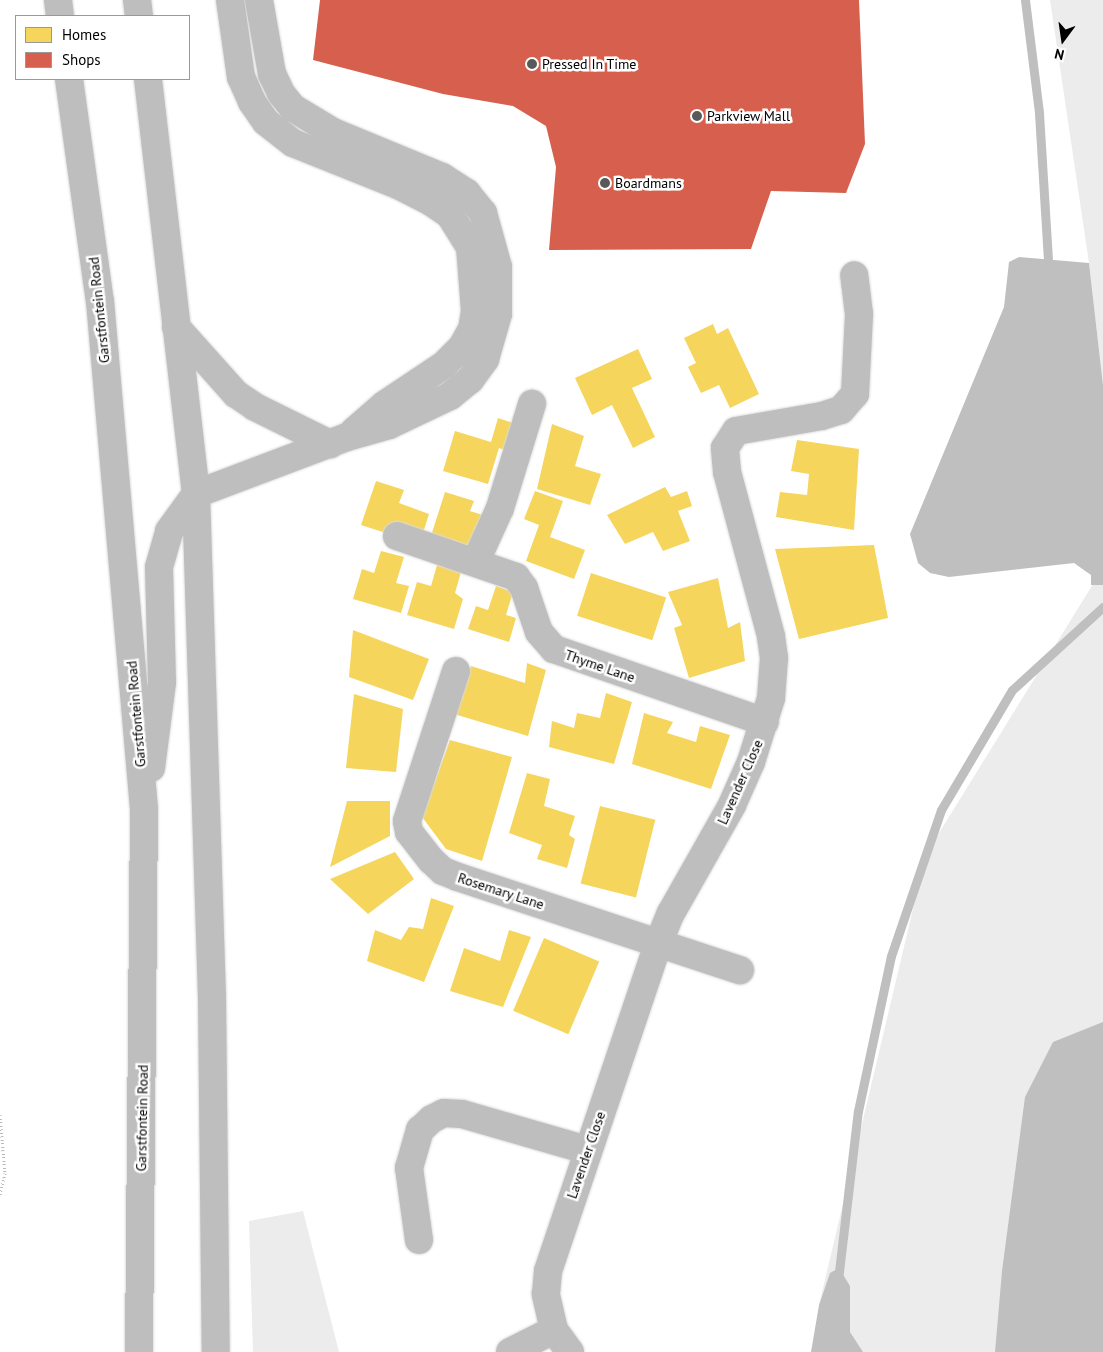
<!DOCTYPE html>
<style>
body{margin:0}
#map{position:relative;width:1103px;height:1352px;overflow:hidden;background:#fff;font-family:"PT Sans",sans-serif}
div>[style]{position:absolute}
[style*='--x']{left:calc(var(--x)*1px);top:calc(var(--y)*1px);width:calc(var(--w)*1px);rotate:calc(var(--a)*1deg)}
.green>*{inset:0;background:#ececec}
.water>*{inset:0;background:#bfbfbf}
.homes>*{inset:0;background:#f6d55c;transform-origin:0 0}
.shops>*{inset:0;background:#d6604d}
.stream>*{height:9px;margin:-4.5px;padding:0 4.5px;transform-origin:4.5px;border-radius:4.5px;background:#bfbfbf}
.path>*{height:3px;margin-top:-1.5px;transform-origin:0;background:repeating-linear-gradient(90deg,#b9b9b9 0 1px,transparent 0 3.5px)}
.roads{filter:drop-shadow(0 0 1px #dbdbdb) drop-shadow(0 0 1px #dbdbdb)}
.minor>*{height:28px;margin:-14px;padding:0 14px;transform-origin:14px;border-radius:14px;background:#bebebe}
.major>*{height:28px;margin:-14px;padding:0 14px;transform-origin:14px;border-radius:14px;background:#bebebe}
.dots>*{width:14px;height:14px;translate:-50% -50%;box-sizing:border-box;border:2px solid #fff;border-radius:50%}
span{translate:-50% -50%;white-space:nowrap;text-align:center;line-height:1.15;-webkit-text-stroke:5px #fff;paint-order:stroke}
.poi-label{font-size:14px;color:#000}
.left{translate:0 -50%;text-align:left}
.street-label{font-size:14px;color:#000}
.legend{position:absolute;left:15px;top:15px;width:175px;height:65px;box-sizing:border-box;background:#fff;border:1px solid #999;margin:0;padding:6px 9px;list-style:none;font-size:15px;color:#000}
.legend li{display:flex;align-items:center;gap:10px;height:25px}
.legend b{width:25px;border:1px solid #999}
.north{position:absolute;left:1038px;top:15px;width:50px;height:50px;-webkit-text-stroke:4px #fff;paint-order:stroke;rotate:194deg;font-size:14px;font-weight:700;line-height:20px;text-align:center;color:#000}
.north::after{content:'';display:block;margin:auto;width:18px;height:22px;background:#000;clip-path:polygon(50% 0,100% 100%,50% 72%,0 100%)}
</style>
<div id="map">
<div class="green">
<div style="clip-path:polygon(1050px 0,1103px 0,1103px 384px,1089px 263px)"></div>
<div style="clip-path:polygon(1103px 568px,1103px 1352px,818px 1352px,819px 1305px,926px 854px)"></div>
<div style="clip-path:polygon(303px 1211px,339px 1352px,253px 1352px,249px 1221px)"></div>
</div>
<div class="water">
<div style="clip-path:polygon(1019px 257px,1089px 263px,1103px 385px,1103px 585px,1091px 585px,1091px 575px,1074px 563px,949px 577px,930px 573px,918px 563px,910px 534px,1004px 307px,1009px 262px)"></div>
<div style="clip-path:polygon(1103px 1022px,1103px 1352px,995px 1352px,1002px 1271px,1025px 1097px,1053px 1042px)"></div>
<div style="clip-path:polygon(839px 1268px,850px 1286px,850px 1332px,863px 1352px,811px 1352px,819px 1305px,830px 1273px)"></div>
</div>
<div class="homes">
<div style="clip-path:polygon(713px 324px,717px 334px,728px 328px,759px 394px,730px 408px,719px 385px,701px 393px,688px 367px,696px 363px,684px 338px)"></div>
<div style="clip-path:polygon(638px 349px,652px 379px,632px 388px,655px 437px,633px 448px,612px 405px,592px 415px,575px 378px)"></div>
<div style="clip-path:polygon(498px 418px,519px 425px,510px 452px,499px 448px,488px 484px,443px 471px,455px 431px,491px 442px)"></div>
<div style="clip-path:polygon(552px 424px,584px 436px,575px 466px,601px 474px,590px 505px,537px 489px)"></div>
<div style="clip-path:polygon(797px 440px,859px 449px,854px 530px,776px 517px,780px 492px,807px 495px,809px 474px,791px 471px)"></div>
<div style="clip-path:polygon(376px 481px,404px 490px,399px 503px,429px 514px,422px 536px,392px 535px,361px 525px)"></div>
<div style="clip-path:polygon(665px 487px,671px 497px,687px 491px,692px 506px,678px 511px,690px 541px,663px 551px,653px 532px,625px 544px,607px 515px)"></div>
<div style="clip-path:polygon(535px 491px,563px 501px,550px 537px,585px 550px,574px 579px,526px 561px,539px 525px,524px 519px)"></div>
<div style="clip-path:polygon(445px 492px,474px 501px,470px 511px,486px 516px,475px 553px,430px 539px)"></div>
<div style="clip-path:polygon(874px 545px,888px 618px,799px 639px,775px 549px)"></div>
<div style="clip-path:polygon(381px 551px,404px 557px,396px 583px,409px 586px,401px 613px,353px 599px,362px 569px,374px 573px)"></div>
<div style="clip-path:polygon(437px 565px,461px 572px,455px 593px,463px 599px,454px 629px,407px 615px,417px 582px,431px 586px)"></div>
<div style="left:591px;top:573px;width:79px;height:45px;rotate:18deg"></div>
<div style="clip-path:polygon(718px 578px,728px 628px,740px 622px,745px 661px,689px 678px,674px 628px,682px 625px,668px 592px)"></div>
<div style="clip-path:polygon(496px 586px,513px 592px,506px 615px,516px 618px,509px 642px,468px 629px,476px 606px,488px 610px)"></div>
<div style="clip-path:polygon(353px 630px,429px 659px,413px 700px,349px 677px)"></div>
<div style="clip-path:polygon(527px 663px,546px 670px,528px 736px,454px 714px,471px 666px,525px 683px)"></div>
<div style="clip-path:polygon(606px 693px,632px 702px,614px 764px,549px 747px,552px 721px,574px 728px,577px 713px,600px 718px)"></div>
<div style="clip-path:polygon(354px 694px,403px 709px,396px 772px,346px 768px)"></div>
<div style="clip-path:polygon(644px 713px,673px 722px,667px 733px,696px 742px,700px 726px,730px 735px,711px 789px,632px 764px)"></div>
<div style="clip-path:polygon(450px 740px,512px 757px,482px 861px,446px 849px,422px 817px)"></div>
<div style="clip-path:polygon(527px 773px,550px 779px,544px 806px,575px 816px,569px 835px,575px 839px,567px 868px,537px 859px,542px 845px,509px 833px)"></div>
<div style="clip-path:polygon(347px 801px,390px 801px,390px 836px,330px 867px)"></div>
<div style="left:600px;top:806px;width:57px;height:80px;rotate:14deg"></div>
<div style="clip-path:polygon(395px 852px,414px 879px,368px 914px,330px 879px)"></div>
<div style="clip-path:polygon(431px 898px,454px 906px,424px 982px,367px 961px,375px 930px,401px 940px,409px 927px,423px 929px)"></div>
<div style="clip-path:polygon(509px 930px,531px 937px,503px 1007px,450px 991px,464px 948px,500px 961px)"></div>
<div style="left:544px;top:938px;width:60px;height:79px;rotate:23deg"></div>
</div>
<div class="shops">
<div style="clip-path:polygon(320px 0,859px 0,865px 144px,846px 193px,771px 191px,751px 249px,549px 250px,556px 167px,546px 126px,513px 106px,443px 94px,313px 60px)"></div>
</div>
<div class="stream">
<div style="--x:1025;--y:0;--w:114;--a:82.9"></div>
<div style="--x:1039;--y:113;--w:147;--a:86.5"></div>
<div style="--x:838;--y:1280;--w:170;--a:-83.3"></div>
<div style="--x:858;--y:1111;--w:158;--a:-78"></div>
<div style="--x:891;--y:956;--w:154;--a:-71.1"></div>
<div style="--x:941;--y:810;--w:139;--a:-59.4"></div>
<div style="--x:1012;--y:690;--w:123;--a:-42.4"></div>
</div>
<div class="path">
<div style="--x:0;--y:1115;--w:58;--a:85.1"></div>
<div style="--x:5;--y:1173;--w:23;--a:103"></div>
</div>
<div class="roads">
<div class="minor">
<div style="--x:230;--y:0;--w:78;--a:81.9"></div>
<div style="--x:241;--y:77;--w:27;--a:66"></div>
<div style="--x:252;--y:102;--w:24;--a:55"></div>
<div style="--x:266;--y:122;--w:34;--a:38"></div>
<div style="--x:293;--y:143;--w:113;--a:21.8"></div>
<div style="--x:398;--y:185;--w:37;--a:27"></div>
<div style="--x:431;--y:202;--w:23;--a:34"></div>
<div style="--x:450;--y:215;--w:38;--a:58"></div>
<div style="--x:470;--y:247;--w:64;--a:85.5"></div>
<div style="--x:475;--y:311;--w:18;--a:99"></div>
<div style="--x:472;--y:329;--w:21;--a:119"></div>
<div style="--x:462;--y:347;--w:25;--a:135"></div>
<div style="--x:444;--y:365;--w:72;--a:146.3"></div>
<div style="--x:384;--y:405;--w:40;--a:139"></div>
<div style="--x:196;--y:494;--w:161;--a:-20.7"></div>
<div style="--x:347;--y:437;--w:44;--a:-15.9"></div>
<div style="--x:389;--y:425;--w:68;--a:-25.4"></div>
<div style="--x:450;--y:396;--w:26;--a:-39"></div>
<div style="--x:470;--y:380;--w:26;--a:-54"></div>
<div style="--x:485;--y:359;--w:47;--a:-73.9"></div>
<div style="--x:498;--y:314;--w:47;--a:-90"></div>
<div style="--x:498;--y:267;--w:56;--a:-105.5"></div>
<div style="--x:483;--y:213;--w:26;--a:-129"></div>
<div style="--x:467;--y:193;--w:30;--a:-147"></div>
<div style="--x:442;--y:177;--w:118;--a:-157.6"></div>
<div style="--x:333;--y:132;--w:47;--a:-149"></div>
<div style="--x:293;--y:108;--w:19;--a:-129"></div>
<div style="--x:281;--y:93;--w:21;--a:-115"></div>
<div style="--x:272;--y:74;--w:75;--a:-100"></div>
<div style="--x:397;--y:536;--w:126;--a:19"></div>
<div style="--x:516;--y:577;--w:14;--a:54"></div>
<div style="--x:524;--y:588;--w:46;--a:71.2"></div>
<div style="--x:539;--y:632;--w:23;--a:49"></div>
<div style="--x:554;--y:649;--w:223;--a:19.1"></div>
<div style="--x:476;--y:561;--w:58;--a:-65.6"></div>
<div style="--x:500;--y:508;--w:109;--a:-72.9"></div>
<div style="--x:456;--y:671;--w:158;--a:108.1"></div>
<div style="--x:407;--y:821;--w:11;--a:80"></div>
<div style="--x:409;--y:832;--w:36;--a:52"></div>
<div style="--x:431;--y:860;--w:16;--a:43"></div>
<div style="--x:443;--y:871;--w:16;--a:22"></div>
<div style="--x:458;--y:877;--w:297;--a:18.3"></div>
<div style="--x:419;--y:1240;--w:73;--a:-97.9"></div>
<div style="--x:409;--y:1168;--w:40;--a:-74"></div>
<div style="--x:420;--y:1130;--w:16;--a:-43"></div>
<div style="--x:432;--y:1119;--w:13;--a:-27"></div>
<div style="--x:444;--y:1113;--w:18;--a:3"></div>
<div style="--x:462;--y:1114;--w:130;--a:16.1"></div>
<div style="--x:510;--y:1352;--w:49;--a:-26.6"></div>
<div style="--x:570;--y:1352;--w:27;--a:-126"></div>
<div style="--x:554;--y:1330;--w:37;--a:-103"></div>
<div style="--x:546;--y:1294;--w:23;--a:-85"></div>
<div style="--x:548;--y:1271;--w:347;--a:-71.4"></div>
<div style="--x:659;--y:942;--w:31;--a:-68"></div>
<div style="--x:671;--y:913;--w:124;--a:-60.5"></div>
<div style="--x:732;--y:805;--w:47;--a:-66.2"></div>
<div style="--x:751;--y:762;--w:67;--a:-72.6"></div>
<div style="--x:771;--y:698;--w:40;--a:-85.7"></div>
<div style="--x:774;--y:658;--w:22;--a:-98"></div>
<div style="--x:771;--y:636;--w:170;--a:-105"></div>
<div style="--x:727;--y:472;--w:24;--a:-95"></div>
<div style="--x:725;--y:448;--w:20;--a:-57"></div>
<div style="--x:736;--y:431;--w:87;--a:-9.9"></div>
<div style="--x:822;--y:416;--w:20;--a:-18"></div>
<div style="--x:841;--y:410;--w:21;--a:-49"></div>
<div style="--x:855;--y:394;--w:80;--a:-87.1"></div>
<div style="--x:859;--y:314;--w:39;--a:-97"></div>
</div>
<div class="major">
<div style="--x:58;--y:0;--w:16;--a:83"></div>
<div style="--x:137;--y:0;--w:16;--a:83"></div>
<div style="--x:69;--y:79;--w:224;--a:82.1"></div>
<div style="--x:100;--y:301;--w:510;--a:85.05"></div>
<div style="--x:144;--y:809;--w:543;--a:90.53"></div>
<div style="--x:148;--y:79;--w:418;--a:83.4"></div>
<div style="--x:196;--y:494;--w:504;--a:88.18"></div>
<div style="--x:212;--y:998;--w:354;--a:89.4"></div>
<div style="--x:176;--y:327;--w:90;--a:48.2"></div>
<div style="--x:236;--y:394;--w:23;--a:34"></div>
<div style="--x:255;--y:407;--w:84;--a:26.3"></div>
<div style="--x:151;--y:768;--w:87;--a:-82.7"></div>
<div style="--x:162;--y:682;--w:115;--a:-91.5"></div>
<div style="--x:159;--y:567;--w:37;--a:-74"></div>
<div style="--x:169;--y:531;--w:46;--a:-53.9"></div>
</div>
</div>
<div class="dots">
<div style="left:532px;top:64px;background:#595959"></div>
<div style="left:697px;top:116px;background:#595959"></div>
<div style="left:605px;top:183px;background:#595959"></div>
</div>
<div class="poi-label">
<span class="left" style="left:542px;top:64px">Pressed In Time</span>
<span class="left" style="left:707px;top:116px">Parkview Mall</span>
<span class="left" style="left:615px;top:183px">Boardmans</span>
</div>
<div class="street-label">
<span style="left:99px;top:310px;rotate:-96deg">Garstfontein Road</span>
<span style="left:600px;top:666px;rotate:19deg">Thyme Lane</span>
<span style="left:136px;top:714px;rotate:-95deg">Garstfontein Road</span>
<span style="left:740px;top:782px;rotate:-66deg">Lavender Close</span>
<span style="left:501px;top:891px;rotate:18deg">Rosemary Lane</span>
<span style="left:142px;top:1118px;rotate:-89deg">Garstfontein Road</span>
<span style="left:586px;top:1155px;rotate:-71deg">Lavender Close</span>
</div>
<ul class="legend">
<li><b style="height:14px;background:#f6d55c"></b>Homes</li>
<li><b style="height:14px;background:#d6604d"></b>Shops</li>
</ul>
<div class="north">N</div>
</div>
